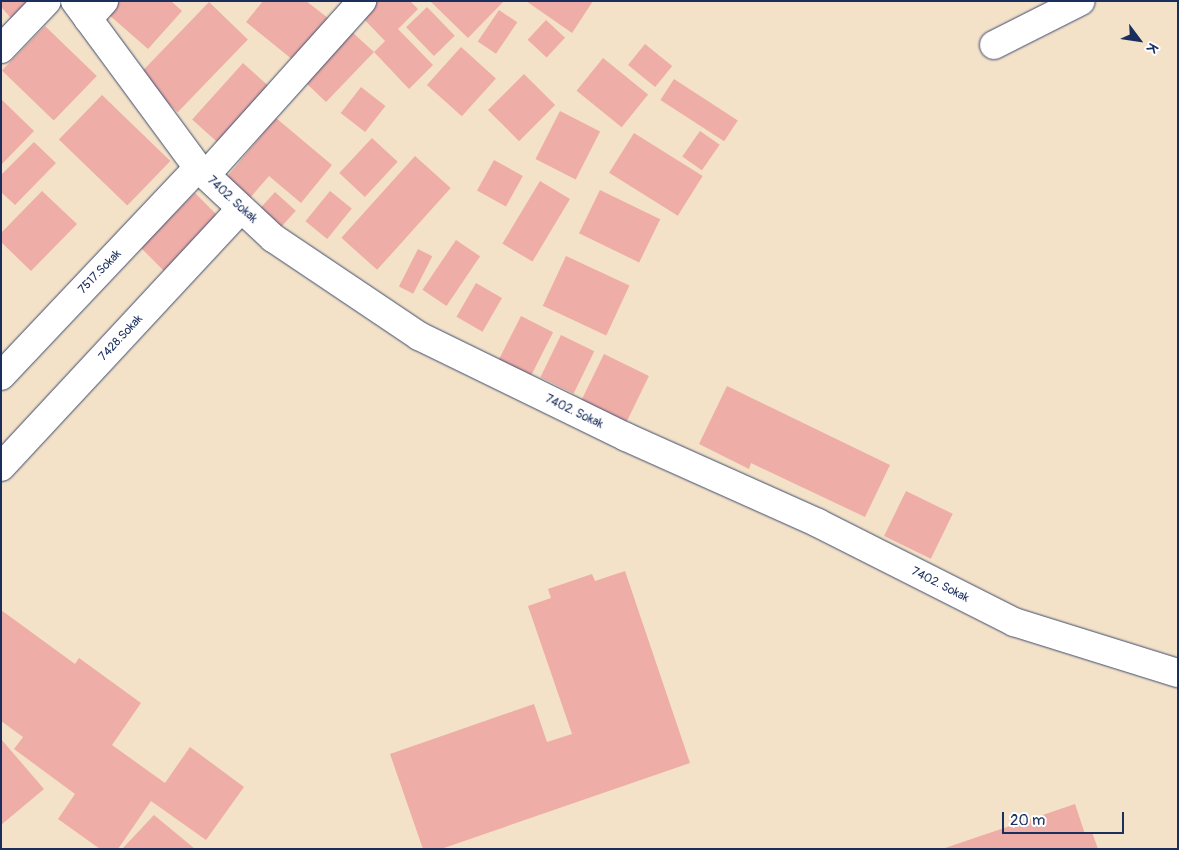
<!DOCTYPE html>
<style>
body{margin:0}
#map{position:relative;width:1179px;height:850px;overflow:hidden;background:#f4e2c8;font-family:Pangolin,sans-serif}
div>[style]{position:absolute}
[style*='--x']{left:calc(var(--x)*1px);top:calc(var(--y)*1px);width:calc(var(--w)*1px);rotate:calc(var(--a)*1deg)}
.building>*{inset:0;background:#eeada7;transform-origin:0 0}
.roads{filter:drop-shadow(0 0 1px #3c4a6e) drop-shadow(0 0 1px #3c4a6e)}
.minor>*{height:28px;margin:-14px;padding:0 14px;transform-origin:14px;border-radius:14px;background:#fff}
span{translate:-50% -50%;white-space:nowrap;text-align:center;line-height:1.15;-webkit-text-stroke:4.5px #fff;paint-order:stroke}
.street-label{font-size:12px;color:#1b2f5e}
.frame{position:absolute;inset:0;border:2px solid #1b2f5e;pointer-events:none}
.north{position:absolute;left:1114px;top:15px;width:50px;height:50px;-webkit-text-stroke:4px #fff;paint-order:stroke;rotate:121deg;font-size:14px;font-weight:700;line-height:20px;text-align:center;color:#1b2f5e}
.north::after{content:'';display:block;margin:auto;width:18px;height:22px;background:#1b2f5e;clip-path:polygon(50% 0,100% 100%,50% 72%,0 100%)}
.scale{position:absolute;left:1002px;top:812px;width:122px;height:22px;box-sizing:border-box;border:2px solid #1b2f5e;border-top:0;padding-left:6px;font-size:15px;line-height:18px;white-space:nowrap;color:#1b2f5e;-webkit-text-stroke:4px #fff;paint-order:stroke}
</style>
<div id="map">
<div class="building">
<div style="clip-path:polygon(1px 1px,30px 1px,11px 18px,1px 7px)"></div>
<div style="clip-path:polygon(120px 1px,171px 1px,182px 11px,148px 49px,108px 14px)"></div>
<div style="clip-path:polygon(263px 1px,306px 1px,328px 18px,293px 60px,246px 22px)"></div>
<div style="clip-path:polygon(371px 1px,410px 1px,418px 9px,398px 29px,433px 65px,409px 89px,374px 52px,326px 102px,305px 82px,352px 32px,374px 52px,385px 41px,359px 14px)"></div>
<div style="clip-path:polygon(430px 1px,502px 1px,503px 2px,468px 38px)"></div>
<div style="clip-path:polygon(526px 1px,593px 1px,572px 33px)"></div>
<div style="left:209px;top:2px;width:54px;height:101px;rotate:44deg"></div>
<div style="left:427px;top:7px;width:40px;height:29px;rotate:46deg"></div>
<div style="left:499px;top:10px;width:22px;height:38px;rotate:34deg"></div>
<div style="left:546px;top:20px;width:26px;height:27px;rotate:43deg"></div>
<div style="left:45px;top:26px;width:72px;height:62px;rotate:44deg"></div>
<div style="left:645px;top:44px;width:35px;height:27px;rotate:39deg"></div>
<div style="left:461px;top:47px;width:47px;height:51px;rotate:42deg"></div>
<div style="left:603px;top:58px;width:58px;height:42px;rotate:39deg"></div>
<div style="left:243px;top:63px;width:40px;height:76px;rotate:42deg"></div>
<div style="left:524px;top:74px;width:44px;height:51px;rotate:45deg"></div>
<div style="left:674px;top:79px;width:76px;height:25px;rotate:33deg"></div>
<div style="left:361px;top:87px;width:31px;height:33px;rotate:38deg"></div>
<div style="left:102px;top:95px;width:95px;height:62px;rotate:44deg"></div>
<div style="clip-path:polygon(1px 99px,34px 131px,1px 165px)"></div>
<div style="left:560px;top:111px;width:45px;height:54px;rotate:27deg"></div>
<div style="clip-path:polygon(276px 118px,332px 165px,301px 203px,269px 176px,250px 198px,226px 178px)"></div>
<div style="left:700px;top:131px;width:24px;height:31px;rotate:35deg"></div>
<div style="left:634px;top:133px;width:81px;height:47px;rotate:32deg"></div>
<div style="left:372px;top:138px;width:35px;height:48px;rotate:43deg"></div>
<div style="clip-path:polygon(34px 142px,56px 163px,15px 205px,1px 192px,1px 175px)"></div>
<div style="left:415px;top:156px;width:48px;height:110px;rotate:42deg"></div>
<div style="left:494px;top:160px;width:33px;height:35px;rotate:29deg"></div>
<div style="left:540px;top:181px;width:35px;height:73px;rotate:31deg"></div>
<div style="left:600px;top:190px;width:67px;height:48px;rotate:26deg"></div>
<div style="clip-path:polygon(42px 191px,77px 224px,31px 271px,1px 242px,1px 233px)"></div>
<div style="left:330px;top:191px;width:28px;height:39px;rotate:39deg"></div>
<div style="left:275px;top:192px;width:28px;height:23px;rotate:42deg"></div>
<div style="left:195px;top:193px;width:35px;height:77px;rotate:45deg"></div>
<div style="left:456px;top:240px;width:29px;height:60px;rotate:34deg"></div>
<div style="left:418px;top:249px;width:16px;height:42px;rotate:27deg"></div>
<div style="left:566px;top:256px;width:70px;height:55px;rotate:25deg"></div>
<div style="left:476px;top:283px;width:30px;height:39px;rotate:30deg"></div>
<div style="left:521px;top:316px;width:36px;height:49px;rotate:27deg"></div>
<div style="left:561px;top:335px;width:37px;height:47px;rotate:26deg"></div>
<div style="left:604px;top:354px;width:50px;height:51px;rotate:26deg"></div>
<div style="clip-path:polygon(727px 386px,890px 465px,865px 517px,751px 463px,749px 469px,699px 444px)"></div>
<div style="left:906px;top:491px;width:52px;height:50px;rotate:26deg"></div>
<div style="clip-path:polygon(625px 571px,690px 763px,441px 849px,423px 849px,390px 754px,534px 704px,547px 742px,572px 734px,528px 606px,551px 598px,548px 589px,592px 574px,595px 581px)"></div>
<div style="clip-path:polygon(1px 610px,75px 664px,79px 658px,141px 703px,112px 745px,165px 783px,190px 747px,244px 787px,206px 840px,151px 801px,118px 849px,100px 849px,58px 819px,75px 794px,14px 749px,23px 737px,1px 721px)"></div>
<div style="clip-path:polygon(1px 739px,44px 789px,1px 825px)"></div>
<div style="clip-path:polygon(1075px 804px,1085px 834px,1092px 832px,1098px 849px,942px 849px)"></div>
<div style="clip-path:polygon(154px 815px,195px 849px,122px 849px)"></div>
</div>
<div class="roads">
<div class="minor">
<div style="--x:75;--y:1;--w:207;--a:53.6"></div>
<div style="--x:198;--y:168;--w:103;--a:43"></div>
<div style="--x:273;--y:238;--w:176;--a:33.9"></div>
<div style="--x:419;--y:336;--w:230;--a:26"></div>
<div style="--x:626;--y:437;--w:210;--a:24.1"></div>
<div style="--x:818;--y:523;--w:220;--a:26.8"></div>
<div style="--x:1014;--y:622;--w:172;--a:17.3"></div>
<div style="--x:88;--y:19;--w:24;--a:-48"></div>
<div style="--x:994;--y:45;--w:97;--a:-26.8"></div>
<div style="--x:1;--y:49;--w:66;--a:-46.2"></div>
<div style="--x:206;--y:175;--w:234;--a:-48.1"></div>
<div style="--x:1;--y:376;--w:286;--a:-46.6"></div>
<div style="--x:1;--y:467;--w:352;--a:-47.1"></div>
</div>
</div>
<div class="street-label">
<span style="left:232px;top:200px;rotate:43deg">7402. Sokak</span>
<span style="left:100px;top:272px;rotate:-46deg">7517.Sokak</span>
<span style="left:121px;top:338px;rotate:-47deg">7428.Sokak</span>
<span style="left:574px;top:412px;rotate:26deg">7402. Sokak</span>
<span style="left:940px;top:585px;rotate:27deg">7402. Sokak</span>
</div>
<div class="frame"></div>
<div class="north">K</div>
<div class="scale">20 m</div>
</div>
